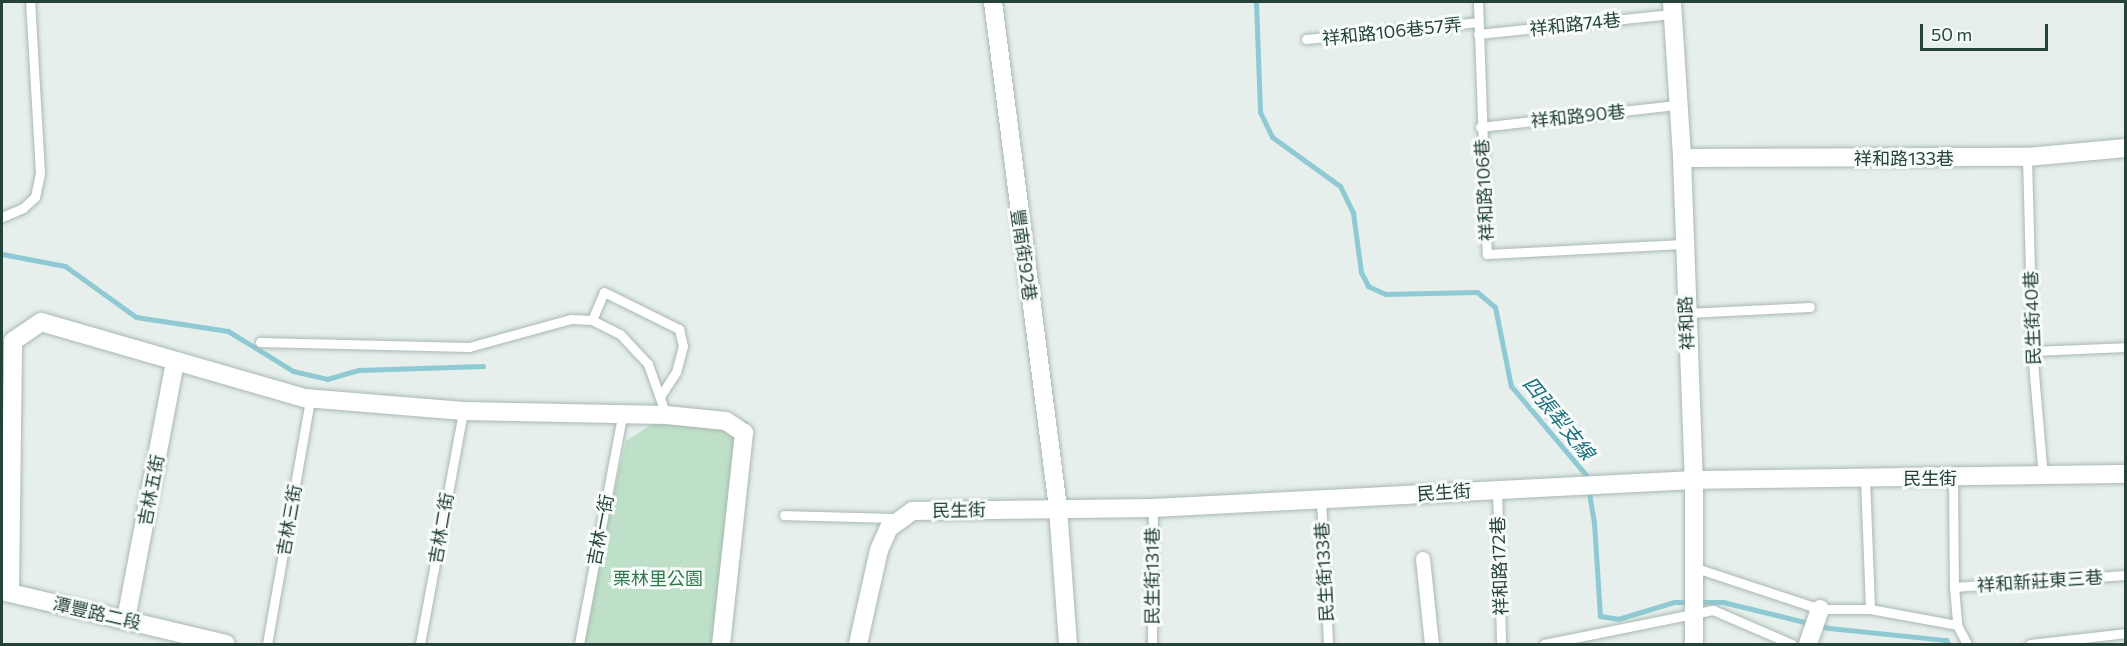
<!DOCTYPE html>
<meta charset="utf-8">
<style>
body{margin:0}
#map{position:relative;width:2127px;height:646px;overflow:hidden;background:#e6efeb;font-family:Commissioner,"Noto Sans TC",sans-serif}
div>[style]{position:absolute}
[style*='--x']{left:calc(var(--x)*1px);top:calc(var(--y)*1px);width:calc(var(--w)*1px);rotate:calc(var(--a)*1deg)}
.green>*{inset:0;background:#bfe0c8}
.stream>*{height:5px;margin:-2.5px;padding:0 2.5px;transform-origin:2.5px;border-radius:2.5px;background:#8ec9d4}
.roads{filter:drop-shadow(0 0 2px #a8b8b2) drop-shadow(0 0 2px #a8b8b2)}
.service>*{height:9px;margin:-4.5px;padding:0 4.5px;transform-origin:4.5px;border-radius:4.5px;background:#fff}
.pedestrian>*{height:14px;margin:-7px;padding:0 7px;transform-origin:7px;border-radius:7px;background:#fff}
.minor>*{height:18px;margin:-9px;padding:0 9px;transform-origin:9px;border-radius:9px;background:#fff}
.tertiary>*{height:18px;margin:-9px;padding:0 9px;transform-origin:9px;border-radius:9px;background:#fff}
span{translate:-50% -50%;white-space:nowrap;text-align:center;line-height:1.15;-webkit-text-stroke:6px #f7fbf9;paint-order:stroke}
.street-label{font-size:18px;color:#24423a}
.park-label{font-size:18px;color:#2d7a4b}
.water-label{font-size:20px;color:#1c6f80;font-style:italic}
.frame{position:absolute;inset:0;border:3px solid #24423a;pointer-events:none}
.scale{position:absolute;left:1920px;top:24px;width:128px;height:27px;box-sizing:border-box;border:3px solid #24423a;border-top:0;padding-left:8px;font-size:18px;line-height:21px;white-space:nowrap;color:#24423a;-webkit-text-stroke:4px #f7fbf9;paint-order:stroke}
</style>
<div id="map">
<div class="green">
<div style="clip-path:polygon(666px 415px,748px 421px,712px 644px,579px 644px,626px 441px)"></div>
</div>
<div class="stream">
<div style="--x:1256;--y:2;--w:110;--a:87.9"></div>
<div style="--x:1260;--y:112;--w:28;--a:64"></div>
<div style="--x:1272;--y:137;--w:84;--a:35.8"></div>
<div style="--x:1340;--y:186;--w:30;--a:64"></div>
<div style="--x:1353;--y:213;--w:60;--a:82.3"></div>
<div style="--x:1361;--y:272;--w:16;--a:63"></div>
<div style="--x:1368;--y:286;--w:19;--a:25"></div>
<div style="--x:1385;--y:294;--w:92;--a:-1.2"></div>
<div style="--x:1477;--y:292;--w:23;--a:40"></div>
<div style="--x:1495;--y:307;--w:81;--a:78.6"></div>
<div style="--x:1511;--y:386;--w:116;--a:49.9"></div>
<div style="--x:1586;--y:475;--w:49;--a:80.5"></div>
<div style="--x:1594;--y:523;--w:93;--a:86.3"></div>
<div style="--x:1600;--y:616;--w:18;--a:9"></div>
<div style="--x:1618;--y:619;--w:59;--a:-16.9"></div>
<div style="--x:1674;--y:602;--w:49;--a:0"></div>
<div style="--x:1723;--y:602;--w:109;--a:13.8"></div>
<div style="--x:1829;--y:628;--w:118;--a:5.9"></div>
<div style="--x:1946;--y:640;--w:4;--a:63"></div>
<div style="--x:2;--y:254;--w:64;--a:10.8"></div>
<div style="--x:65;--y:266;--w:87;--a:35.7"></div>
<div style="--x:136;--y:317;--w:93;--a:8.7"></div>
<div style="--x:228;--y:331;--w:76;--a:31.6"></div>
<div style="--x:293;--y:371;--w:35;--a:13"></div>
<div style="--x:327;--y:379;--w:33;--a:-16"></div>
<div style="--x:359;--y:370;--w:124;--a:-1.8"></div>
</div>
<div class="roads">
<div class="service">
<div style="--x:1478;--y:2;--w:252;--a:88"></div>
<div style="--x:1487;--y:254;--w:196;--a:-2.9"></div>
<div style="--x:1478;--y:34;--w:195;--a:-5.9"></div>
<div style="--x:1306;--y:39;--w:173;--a:-5.6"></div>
<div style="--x:1480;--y:127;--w:197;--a:-6.4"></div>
<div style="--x:2027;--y:157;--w:194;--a:88.5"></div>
<div style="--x:2032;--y:351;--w:126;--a:85"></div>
<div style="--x:2;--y:217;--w:23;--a:-23"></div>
<div style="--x:23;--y:208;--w:16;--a:-43"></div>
<div style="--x:35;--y:197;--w:25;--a:-78"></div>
<div style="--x:40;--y:173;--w:171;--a:-93.3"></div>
<div style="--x:1686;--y:313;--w:124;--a:-2.8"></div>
<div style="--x:592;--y:320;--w:30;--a:-67"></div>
<div style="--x:604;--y:292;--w:84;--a:26.3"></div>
<div style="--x:679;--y:329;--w:17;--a:77"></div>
<div style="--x:683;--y:346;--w:27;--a:105"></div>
<div style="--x:676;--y:372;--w:30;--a:123"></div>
<div style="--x:260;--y:342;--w:209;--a:1.4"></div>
<div style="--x:469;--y:347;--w:106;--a:-15.4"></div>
<div style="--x:571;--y:319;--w:21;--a:3"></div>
<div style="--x:592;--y:320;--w:31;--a:27"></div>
<div style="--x:620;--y:334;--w:41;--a:47"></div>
<div style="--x:648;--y:364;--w:54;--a:70.6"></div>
<div style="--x:2032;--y:351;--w:94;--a:-2.4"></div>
<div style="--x:1865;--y:478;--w:131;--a:87.8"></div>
<div style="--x:1953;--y:479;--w:108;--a:89.5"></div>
<div style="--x:1954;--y:587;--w:38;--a:85"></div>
<div style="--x:1957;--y:625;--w:21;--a:62"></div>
<div style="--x:1497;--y:488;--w:156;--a:88.5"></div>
<div style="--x:1321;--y:500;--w:144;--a:87.2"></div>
<div style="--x:784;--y:515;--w:116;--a:1.5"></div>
<div style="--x:1696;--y:568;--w:131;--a:18.3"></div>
<div style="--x:1820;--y:609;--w:50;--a:0"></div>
<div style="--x:1870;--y:609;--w:88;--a:10.4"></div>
<div style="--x:1954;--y:587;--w:172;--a:-4"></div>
<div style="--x:267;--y:644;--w:247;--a:-80"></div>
<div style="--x:310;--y:401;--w:6;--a:-149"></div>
<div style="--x:420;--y:644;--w:237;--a:-79.5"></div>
<div style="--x:579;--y:644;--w:232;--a:-79.3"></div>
<div style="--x:1152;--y:644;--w:136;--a:-89.6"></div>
<div style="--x:1544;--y:644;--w:172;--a:-11.4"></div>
<div style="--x:1713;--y:610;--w:86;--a:23.3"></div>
<div style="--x:2030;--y:644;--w:97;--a:-6.5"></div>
</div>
<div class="pedestrian">
<div style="--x:1423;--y:559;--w:85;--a:84"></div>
</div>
<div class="minor">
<div style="--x:993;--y:2;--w:510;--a:82.68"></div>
<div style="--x:1058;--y:508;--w:136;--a:85.8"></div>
<div style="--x:1682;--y:158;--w:345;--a:-0.2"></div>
<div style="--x:2027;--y:157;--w:99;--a:-5.2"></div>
<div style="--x:2;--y:591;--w:230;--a:13.3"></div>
<div style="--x:10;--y:593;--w:252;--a:-89.3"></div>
<div style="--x:13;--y:341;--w:34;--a:-34"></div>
<div style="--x:41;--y:322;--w:275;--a:16.1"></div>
<div style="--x:305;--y:398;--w:159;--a:4.7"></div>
<div style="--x:463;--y:411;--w:203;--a:1.1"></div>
<div style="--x:666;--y:415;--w:60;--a:5.7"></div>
<div style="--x:726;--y:421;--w:22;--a:34"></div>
<div style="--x:744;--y:433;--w:212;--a:96.2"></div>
<div style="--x:126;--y:619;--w:262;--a:-79.2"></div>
<div style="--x:858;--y:644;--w:96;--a:-77.4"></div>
<div style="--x:879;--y:550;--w:24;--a:-66"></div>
<div style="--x:889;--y:528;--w:29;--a:-36"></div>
<div style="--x:912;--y:511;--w:241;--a:-0.7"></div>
<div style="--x:1153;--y:508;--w:542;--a:-2.96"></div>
<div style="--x:1694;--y:480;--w:432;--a:-0.8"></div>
<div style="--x:1808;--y:644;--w:37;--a:-71"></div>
</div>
<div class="tertiary">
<div style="--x:1672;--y:2;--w:156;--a:86.3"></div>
<div style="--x:1682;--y:158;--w:322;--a:87.9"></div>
<div style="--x:1694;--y:480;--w:164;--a:90"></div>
</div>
</div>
<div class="street-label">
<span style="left:1575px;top:24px;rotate:-6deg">祥和路74巷</span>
<span style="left:1392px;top:31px;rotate:-6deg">祥和路106巷57弄</span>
<span style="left:1578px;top:116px;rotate:-6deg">祥和路90巷</span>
<span style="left:1904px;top:158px">祥和路133巷</span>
<span style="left:1484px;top:190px;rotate:-93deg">祥和路106巷</span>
<span style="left:1024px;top:255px;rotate:82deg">豐南街92巷</span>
<span style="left:2032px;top:318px;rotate:-92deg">民生街40巷</span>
<span style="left:1686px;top:323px;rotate:-93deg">祥和路</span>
<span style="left:1930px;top:478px">民生街</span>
<span style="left:151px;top:490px;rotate:-79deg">吉林五街</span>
<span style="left:1444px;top:492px;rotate:-4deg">民生街</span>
<span style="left:959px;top:510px;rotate:-1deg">民生街</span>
<span style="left:289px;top:520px;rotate:-80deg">吉林三街</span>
<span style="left:441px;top:528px;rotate:-80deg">吉林二街</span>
<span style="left:600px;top:530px;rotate:-79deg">吉林一街</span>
<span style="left:1499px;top:566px;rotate:-92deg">祥和路172巷</span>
<span style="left:1324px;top:572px;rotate:-93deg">民生街133巷</span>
<span style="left:1152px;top:576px;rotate:-90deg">民生街131巷</span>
<span style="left:2040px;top:581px;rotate:-4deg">祥和新莊東三巷</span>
<span style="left:97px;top:613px;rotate:13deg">潭豐路二段</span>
</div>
<div class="park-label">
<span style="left:658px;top:578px">栗林里公園</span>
</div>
<div class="water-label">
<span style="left:1559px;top:418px;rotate:51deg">四張犁支線</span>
</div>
<div class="frame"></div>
<div class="scale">50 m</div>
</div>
